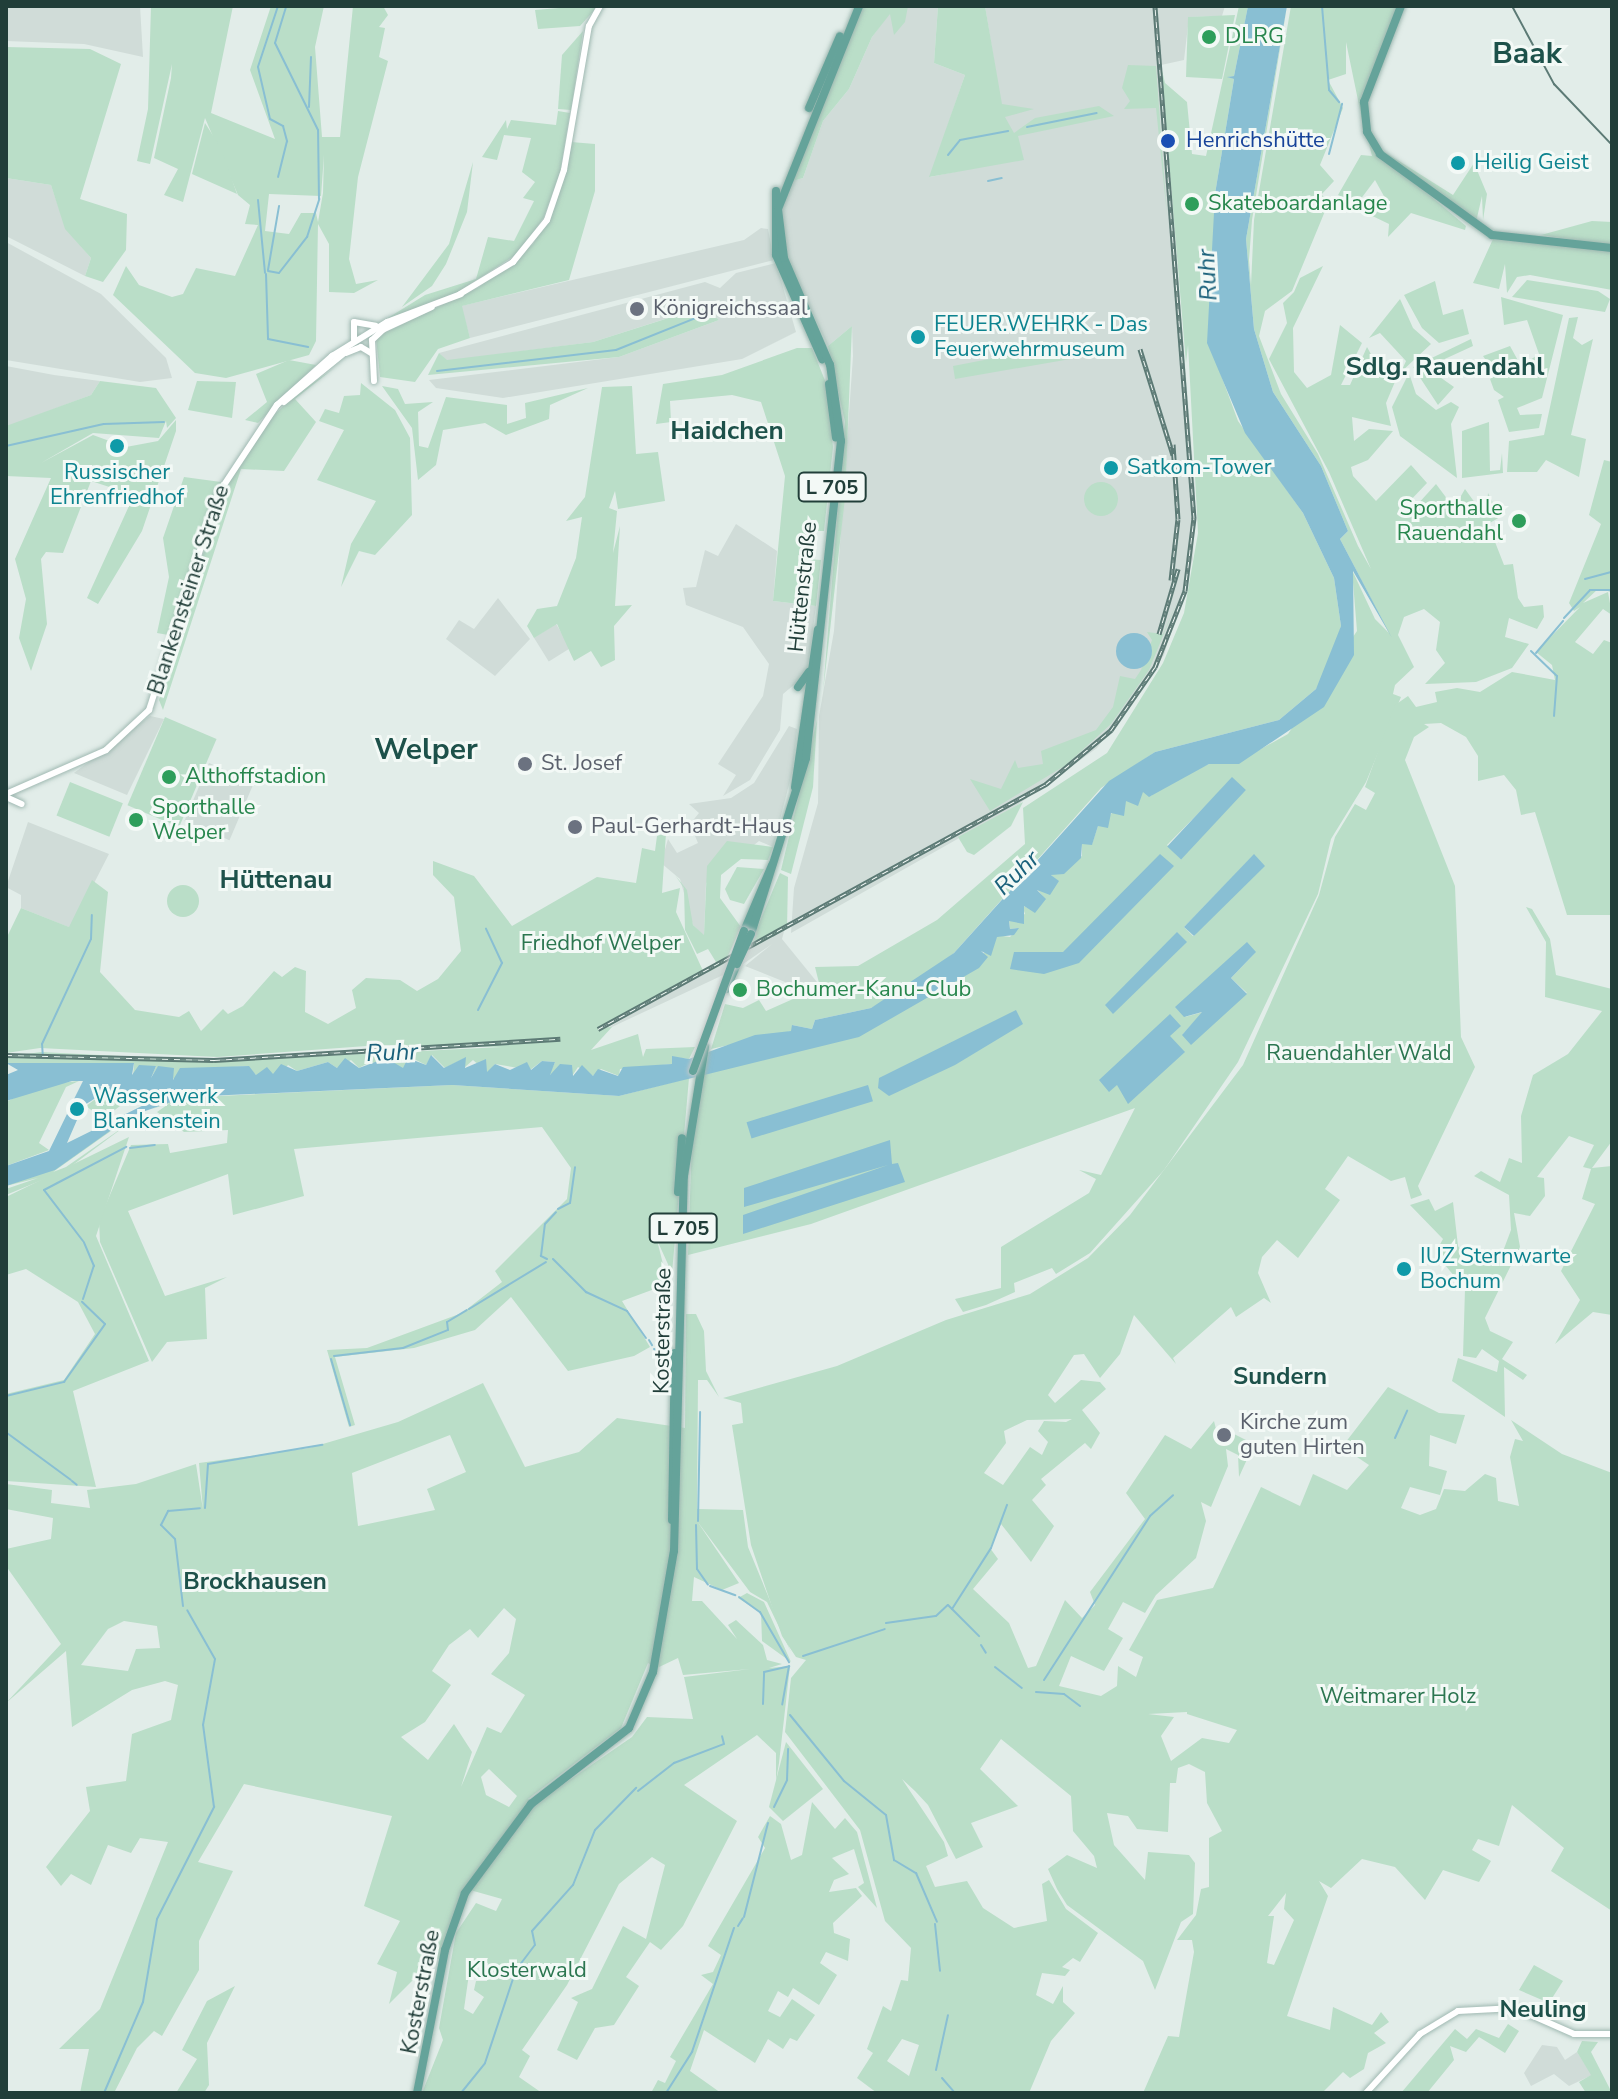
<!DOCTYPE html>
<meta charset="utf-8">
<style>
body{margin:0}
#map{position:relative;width:1618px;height:2099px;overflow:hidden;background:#e2ede9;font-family:"Nunito Sans",sans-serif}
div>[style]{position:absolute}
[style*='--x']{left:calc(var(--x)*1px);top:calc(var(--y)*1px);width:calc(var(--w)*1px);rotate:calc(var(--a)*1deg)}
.built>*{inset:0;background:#d0dcd8;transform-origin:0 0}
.green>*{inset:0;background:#badec8;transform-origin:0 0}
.round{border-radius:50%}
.water>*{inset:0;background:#89bfd3;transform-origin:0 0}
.stream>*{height:2px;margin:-1px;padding:0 1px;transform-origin:1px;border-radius:1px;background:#89bfd3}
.roads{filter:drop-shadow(0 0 2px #a0b9b2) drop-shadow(0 0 2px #a0b9b2)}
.secondary>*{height:6px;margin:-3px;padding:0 3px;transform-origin:3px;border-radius:3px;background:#fff}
.primary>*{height:8px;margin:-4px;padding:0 4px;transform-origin:4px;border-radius:4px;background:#65a39a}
.tram>*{height:2px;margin:-1px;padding:0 1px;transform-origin:1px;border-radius:1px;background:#5c7a75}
.rail>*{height:5px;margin-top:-2.5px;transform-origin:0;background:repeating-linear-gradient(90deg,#f3f9f6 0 6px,#5c7a75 0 12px);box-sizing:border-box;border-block:2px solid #5c7a75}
.bridges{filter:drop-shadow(0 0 2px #c1c9c8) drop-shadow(0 0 2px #c1c9c8)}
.primary-bridge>*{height:8px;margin:-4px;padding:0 4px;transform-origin:4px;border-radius:4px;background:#65a39a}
.dots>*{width:22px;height:22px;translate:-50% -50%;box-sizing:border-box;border:4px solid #f3f9f6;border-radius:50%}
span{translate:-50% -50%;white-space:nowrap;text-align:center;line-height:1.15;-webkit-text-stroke:6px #f3f9f6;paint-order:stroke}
.shield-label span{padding:2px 6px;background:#f3f9f6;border:2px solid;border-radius:6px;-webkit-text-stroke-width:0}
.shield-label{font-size:20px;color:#213e39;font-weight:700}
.leisure-label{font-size:22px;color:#27864d}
.left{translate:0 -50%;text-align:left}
.right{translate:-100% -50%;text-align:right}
.transit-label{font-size:22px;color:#164399}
.culture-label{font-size:22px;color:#0d838f}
.worship-label{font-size:22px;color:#5b616d}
.street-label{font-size:22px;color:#213e39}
.park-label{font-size:22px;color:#2b7650}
.water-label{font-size:24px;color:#1a617b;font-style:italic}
.neighbourhood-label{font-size:24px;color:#1d514a;font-weight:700}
.quarter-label{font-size:26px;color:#1d514a;font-weight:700}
.district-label{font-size:30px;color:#1d514a;font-weight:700}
.frame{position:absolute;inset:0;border:8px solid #213e39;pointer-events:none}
</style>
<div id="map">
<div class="built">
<div style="clip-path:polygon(6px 6px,140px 6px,143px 57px,84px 44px,6px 41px)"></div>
<div style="clip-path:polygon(908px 6px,938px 6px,934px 63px,965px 75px,930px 177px,964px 170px,1005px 128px,985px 6px,1225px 6px,1222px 16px,1189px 17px,1184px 60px,1161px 65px,1195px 488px,1193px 559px,1164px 655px,1097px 748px,1016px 806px,791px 933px,794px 888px,818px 803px,819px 716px,834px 631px,853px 356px,852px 326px,828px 346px,788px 261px,781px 206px,789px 182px,803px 178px,823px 121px,849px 89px,872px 37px,889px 14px)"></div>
<div style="clip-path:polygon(6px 178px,51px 185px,66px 229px,91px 258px,85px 276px,6px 236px)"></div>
<div style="clip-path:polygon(761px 228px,768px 229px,774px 260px,470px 338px,461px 306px,744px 240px)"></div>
<div style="clip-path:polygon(6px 242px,101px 294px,166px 358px,172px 378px,140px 382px,6px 360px)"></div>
<div style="clip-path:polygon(776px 263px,796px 332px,742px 359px,503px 398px,436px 388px,429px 380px,619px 357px,719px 320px,696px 309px,593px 342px,447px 361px,439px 353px,705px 282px,720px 288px,736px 273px)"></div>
<div style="clip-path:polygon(6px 366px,54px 375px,100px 381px,91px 395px,6px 427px)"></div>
<div style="clip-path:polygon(736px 524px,777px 551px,773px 601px,816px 606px,807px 674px,783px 694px,780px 730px,750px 780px,723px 796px,736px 775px,718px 764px,763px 696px,769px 664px,743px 627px,686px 605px,683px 588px,696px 587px,705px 550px,718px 556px)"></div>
<div style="clip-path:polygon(498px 598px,530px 639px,495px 676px,446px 639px,459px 620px,474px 629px)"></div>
<div style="left:556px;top:624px;width:28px;height:26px;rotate:58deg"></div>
<div style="clip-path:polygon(150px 716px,164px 719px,127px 795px,74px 773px)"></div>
<div style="clip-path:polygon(789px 726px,797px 729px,793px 769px,773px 847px,759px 841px,706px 883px,704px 936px,693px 925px,680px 879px,661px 863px,668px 839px,677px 853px,698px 843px,690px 824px,699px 813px,689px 804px,731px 798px,754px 783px)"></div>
<div style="left:209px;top:763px;width:49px;height:63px;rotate:23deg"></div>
<div style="clip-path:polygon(28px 822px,109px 854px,71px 928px,21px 908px,21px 895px,6px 887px)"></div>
<div style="clip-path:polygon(786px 924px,782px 939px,821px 987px,795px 996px,785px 982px,745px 966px,772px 944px,736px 969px,599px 1033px)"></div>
<div style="clip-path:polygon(1542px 2045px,1557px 2047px,1565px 2060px,1577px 2052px,1592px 2075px,1569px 2086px,1554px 2074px,1531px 2086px,1524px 2073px)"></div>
</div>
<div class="green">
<div style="clip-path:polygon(evenodd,151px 6px,233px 6px,211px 113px,275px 139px,250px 70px,271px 6px,324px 6px,315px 47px,322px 137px,340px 137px,353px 6px,383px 6px,388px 15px,379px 27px,385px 28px,379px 57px,388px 61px,358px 177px,349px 259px,356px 284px,378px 280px,354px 293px,329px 292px,329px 244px,318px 224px,316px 341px,309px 355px,226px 378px,195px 373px,113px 295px,126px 266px,139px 285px,172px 297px,183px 294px,196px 268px,235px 276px,258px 225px,245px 224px,250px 205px,238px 195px,205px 118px,183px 202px,164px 195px,178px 169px,154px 158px,171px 78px,172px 64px,150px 164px,137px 161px,148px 109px,151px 6px,324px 155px,323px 193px,318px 222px,316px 213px,301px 213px,289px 234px,265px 231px,269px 194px,321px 196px,324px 155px)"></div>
<div style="clip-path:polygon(501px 6px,598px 6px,580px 26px,538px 29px,535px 10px,571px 7px)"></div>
<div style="clip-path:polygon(862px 6px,908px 6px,905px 22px,894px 35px,890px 14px,872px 37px,849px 89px,823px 121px,803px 178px,789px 182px)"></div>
<div style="clip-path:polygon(938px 6px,985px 6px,1002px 104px,1034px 109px,1005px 117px,1014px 133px,1035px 118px,1099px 106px,1114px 116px,1018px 136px,1024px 160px,929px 177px,965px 75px,934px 63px)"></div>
<div style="clip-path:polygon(1239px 6px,1248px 6px,1234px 76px,1228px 77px,1234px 79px,1215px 194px,1211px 348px,1238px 421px,1303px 513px,1334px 578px,1341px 626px,1331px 664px,1316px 689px,1279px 720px,1155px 752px,1101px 788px,954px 953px,911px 987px,871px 1008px,815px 1020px,812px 1029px,792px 1025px,792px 1031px,711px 1049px,725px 1004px,743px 1008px,759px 1000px,766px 1011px,820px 987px,815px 967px,858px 966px,937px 920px,1025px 844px,1023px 808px,1107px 753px,1163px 663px,1184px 613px,1198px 533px,1188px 344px,1200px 240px,1186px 363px,1161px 66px,1165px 83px,1187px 102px,1192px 154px,1206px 156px)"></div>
<div style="clip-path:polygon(evenodd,1287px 6px,1252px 220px,1249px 260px,1251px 285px,1254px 220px,1291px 6px,1397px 6px,1363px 97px,1366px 139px,1346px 42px,1346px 74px,1328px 80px,1343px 108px,1320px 165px,1334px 181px,1321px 195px,1330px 199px,1292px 291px,1265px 311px,1259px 336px,1281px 394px,1318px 454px,1358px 546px,1371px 569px,1329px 472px,1269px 359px,1287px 323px,1283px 303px,1294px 292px,1300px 278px,1323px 266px,1293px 328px,1294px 372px,1307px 388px,1331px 375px,1340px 325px,1362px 343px,1341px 385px,1350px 385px,1367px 347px,1377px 365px,1397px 377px,1386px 403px,1391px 426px,1352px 417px,1354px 441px,1369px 429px,1393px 431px,1368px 460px,1351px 467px,1353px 476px,1376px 501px,1411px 465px,1427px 483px,1406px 505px,1398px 503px,1407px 516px,1436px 484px,1454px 508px,1465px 489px,1486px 518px,1488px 493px,1500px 517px,1488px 524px,1504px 565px,1513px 564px,1518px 598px,1524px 607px,1543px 605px,1544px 617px,1537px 629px,1509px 618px,1505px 637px,1529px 644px,1512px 668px,1476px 682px,1425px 684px,1445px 663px,1436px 650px,1440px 622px,1424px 609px,1404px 617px,1398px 635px,1414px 667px,1395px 685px,1393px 694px,1401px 697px,1366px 782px,1331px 839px,1318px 894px,1238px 1062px,1164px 1170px,1090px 1253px,1056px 1274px,1052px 1268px,1014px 1283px,1015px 1292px,986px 1305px,963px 1312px,955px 1299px,1001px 1288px,1001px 1247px,1089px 1193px,1096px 1179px,1079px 1170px,1101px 1175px,1135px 1108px,811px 1224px,688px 1255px,692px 1139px,704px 1073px,935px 992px,979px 961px,996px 935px,1010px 937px,1018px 928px,1010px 929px,1009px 920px,1025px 914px,1022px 905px,1035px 912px,1045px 899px,1037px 889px,1058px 881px,1051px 875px,1082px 856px,1082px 844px,1092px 844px,1098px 826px,1126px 800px,1137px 802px,1143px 791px,1151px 796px,1160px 785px,1209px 764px,1241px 760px,1288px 734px,1357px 631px,1352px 570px,1375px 619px,1389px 633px,1340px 539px,1348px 531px,1321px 466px,1273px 392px,1254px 329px,1246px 239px,1287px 6px,1233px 778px,1180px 858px,1167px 845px,1233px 778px,1287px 6px,1254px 855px,1194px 936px,1193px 936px,1184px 927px,1254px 855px,1287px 6px,1256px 952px,1231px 978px,1247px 993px,1182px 1035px,1203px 1012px,1185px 1017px,1256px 952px)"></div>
<div style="clip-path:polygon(1235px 15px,1222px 79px,1186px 77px,1188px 17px)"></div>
<div style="clip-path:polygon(583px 31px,571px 110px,558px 109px,562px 55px)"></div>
<div style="clip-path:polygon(6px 47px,90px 49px,121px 64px,80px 199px,127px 214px,126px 250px,103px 282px,85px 276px,91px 258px,65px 229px,51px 185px,6px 178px)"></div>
<div style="clip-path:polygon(1128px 65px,1156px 66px,1167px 215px,1156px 108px,1124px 109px,1130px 101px,1122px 88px)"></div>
<div style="clip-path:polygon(558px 111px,570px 113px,560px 172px,544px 217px,520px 252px,458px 292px,383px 321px,425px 295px,476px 279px,488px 237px,514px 241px,534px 201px,523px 198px,535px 182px,522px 172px,531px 138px,504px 135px,497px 160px,482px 157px,506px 120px,507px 129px,511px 120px,556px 125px)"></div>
<div style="clip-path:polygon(205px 123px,221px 148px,237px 194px,192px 174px)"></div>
<div style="clip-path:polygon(571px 142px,595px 144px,595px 191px,569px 280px,462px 306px,470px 338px,438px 349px,415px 382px,380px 377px,376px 337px,479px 287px,533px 244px,555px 207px)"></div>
<div style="clip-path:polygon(1369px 144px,1466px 226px,1465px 230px,1411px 213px,1388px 237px,1389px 224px,1360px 210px,1385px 198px,1375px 180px,1357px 204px,1338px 195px,1361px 155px,1372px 156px)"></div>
<div style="clip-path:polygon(1380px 149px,1453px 195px,1474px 163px,1487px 194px,1483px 220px,1482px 196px,1476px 222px)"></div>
<div style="clip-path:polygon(473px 162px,467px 212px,446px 264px,432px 286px,402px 307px,449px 244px)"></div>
<div style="clip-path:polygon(1592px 221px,1612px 222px,1612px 246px,1541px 235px)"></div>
<div style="clip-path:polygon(1493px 239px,1612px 251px,1612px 290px,1530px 275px,1517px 277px,1507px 293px,1505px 264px,1499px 289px,1473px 283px)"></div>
<div style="clip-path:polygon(1527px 280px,1598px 291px,1610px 299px,1605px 312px,1512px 297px)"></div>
<div style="clip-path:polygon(1435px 281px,1443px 315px,1463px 309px,1469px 334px,1439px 343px,1422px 328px,1404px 295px)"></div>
<div style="clip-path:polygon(1501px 297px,1563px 315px,1542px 398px,1517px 408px,1520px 415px,1542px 414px,1539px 428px,1509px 432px,1498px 400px,1504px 397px,1494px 390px,1490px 379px,1496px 375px,1483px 356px,1510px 346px,1521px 366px,1539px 354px,1527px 320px,1504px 325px)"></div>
<div style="clip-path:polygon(1400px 299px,1413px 328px,1431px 344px,1401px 372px,1406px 361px,1380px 333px,1369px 338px)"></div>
<div style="clip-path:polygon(703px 307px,719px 320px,619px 357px,428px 375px,439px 353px,447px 360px,593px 342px)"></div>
<div style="clip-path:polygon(1578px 317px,1573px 338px,1582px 345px,1593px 339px,1571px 435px,1586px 439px,1579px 477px,1546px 460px,1537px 472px,1507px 472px,1509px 441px,1544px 435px,1569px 318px)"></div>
<div style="clip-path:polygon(852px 326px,845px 498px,823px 692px,845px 422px,828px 346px)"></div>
<div style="clip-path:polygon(1471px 339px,1473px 346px,1436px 363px,1437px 375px,1454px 387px,1438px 405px,1413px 367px)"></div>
<div style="clip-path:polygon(1079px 342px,1082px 357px,955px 379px,953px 366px)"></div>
<div style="clip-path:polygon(797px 348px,812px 348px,826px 383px,833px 447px,824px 531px,809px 531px,807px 559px,821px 560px,816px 606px,773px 601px,785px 476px,761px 402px,732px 395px,670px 401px,671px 422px,656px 424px,663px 384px,722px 375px)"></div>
<div style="clip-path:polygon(289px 360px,316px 365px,258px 423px,245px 420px,267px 402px,256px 374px)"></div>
<div style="clip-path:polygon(333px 369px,295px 399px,316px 422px,284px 471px,241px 469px,163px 710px,159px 700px,222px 492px,261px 427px,294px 396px)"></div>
<div style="clip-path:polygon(1409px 373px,1416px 394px,1436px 410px,1451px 402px,1459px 407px,1451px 424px,1457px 478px,1400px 436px,1392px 407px)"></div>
<div style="clip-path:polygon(100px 381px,156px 388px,176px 418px,167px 428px,166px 421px,159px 438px,93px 433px,41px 463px,93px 435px,126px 447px,158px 441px,176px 420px,176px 431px,142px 531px,98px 604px,87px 598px,134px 495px,91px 481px,63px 553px,46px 552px,41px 559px,47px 624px,31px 671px,19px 638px,26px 599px,15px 559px,51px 478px,6px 476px,6px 426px,91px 395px)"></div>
<div style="clip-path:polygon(197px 381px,236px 382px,232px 418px,188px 410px)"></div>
<div style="clip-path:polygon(361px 383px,395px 410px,410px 438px,412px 515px,375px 555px,359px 551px,341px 587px,351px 544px,376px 501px,317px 480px,344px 430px,319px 421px,325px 409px,339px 413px,344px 396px,360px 395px)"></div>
<div style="clip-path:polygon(382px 386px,398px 389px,405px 404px,433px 402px,418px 412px,419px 446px,428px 448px,446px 397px,507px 405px,507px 424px,526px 418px,525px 403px,588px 388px,550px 405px,549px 419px,506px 435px,485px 423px,443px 430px,436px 465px,418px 480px,412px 428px)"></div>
<div style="clip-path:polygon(632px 386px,636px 454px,658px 452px,665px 501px,618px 509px,615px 491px,609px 508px,617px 511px,613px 553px,620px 526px,615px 606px,632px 605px,614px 626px,615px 660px,601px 667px,591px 651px,574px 661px,557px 624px,534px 638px,527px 626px,537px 609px,557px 606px,576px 558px,582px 517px,566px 521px,585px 497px,602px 387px)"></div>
<div style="clip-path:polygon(1489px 422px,1490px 471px,1500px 470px,1502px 453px,1503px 473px,1462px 478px,1462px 431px)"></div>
<div style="clip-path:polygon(evenodd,1604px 460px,1612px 462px,1612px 593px,1604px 589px,1598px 589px,1583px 603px,1608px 592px,1612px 615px,1603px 609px,1575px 642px,1593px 654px,1604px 640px,1612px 643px,1612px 915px,1567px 915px,1535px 812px,1521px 815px,1516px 790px,1504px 775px,1478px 781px,1478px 756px,1466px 737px,1441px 723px,1424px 724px,1429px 727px,1414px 737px,1405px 760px,1455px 886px,1461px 1037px,1475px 1067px,1418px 1186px,1422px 1195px,1411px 1199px,1405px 1177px,1391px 1181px,1348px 1156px,1325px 1189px,1340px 1200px,1298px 1258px,1277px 1240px,1262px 1257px,1258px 1273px,1271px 1303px,1264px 1298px,1236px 1317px,1231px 1307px,1173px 1358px,1176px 1364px,1134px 1315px,1120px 1354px,1100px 1378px,1084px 1354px,1074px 1355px,1048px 1395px,1055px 1403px,1081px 1380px,1100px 1382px,1106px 1389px,1082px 1410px,1100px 1433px,1091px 1449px,1085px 1443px,1041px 1479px,1046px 1485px,1032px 1500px,1054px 1526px,1031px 1562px,1001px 1524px,990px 1548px,998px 1559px,973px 1589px,1009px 1623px,1028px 1668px,1036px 1666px,1065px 1600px,1082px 1618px,1095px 1605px,1090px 1592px,1145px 1519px,1126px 1493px,1165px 1435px,1191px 1449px,1214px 1421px,1219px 1441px,1234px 1434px,1254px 1444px,1239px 1477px,1238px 1455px,1226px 1449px,1228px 1466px,1211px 1507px,1201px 1502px,1206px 1521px,1196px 1558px,1156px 1595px,1145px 1613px,1123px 1602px,1108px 1629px,1123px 1638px,1104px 1671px,1071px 1656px,1059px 1686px,1101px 1696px,1117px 1686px,1118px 1666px,1136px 1677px,1143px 1657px,1129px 1650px,1157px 1600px,1213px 1588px,1261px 1487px,1300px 1506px,1313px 1474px,1347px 1490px,1369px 1465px,1342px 1447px,1388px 1387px,1439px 1413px,1465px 1415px,1456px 1444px,1430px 1435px,1429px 1466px,1447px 1471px,1440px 1495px,1410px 1487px,1401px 1508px,1420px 1515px,1436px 1509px,1444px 1489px,1465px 1491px,1485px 1474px,1496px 1478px,1498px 1501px,1519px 1506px,1510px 1457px,1515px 1439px,1523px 1441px,1511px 1420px,1562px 1454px,1612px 1473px,1612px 1911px,1551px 1871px,1564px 1848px,1512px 1805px,1499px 1846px,1478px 1839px,1472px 1850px,1491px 1861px,1479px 1882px,1443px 1870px,1425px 1900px,1395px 1867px,1362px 1859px,1331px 1888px,1319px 1881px,1328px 1896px,1287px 2016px,1330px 2030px,1333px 2007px,1372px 2025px,1381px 2012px,1389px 2022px,1374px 2033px,1386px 2043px,1368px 2053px,1364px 2069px,1350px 2078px,1343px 2072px,1322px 2093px,1143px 2093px,1168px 2036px,1179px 2037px,1194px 1952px,1192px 1940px,1177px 1940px,1196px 1915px,1201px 1889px,1209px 1887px,1209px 1838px,1222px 1831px,1207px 1803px,1205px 1772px,1189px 1764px,1178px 1768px,1176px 1783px,1170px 1783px,1168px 1832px,1137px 1829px,1128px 1816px,1107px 1813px,1114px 1845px,1145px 1880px,1148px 1852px,1189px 1855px,1195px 1863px,1193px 1914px,1181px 1922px,1155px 1990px,1143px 1961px,1067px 1905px,1057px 1889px,1048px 1869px,1067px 1855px,1097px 1868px,1094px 1856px,1073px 1831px,1071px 1796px,1001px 1739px,980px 1769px,1018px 1806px,971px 1823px,983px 1847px,956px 1859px,928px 1805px,915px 1791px,902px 1779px,944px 1842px,948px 1856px,926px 1866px,935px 1887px,967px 1881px,983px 1908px,1014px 1928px,1047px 1921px,1042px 1884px,1049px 1880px,1066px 1909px,1098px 1933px,1080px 1962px,1073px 1958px,1062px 1967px,1070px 1970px,1065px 1976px,1042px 1973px,1036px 1995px,1053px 2004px,1063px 1986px,1063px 2002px,1075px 2013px,1051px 2041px,1029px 2093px,877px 2093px,857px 2078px,873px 2053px,867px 2049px,883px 2006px,891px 2011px,901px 1980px,908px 1981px,911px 1948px,885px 1921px,860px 1830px,785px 1732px,791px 1678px,806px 1660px,796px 1657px,782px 1636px,751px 1545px,732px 1425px,743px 1423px,741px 1403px,723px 1398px,837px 1366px,946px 1320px,1030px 1294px,1088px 1258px,1130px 1215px,1243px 1065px,1319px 895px,1335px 837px,1355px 804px,1366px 810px,1375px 793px,1365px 787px,1395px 705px,1408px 696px,1416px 707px,1437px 702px,1435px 692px,1457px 688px,1480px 692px,1512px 672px,1555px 680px,1552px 665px,1536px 652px,1580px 607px,1574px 611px,1569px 603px,1601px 524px,1589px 515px,1604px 460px,1072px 1419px,1066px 1422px,1044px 1421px,1038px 1431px,1048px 1442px,1042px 1455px,1030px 1447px,1003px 1485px,984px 1473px,1006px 1443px,1004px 1431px,1027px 1420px,1072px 1419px,1604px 460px,1187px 1712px,1187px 1714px,1237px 1730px,1229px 1743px,1202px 1738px,1171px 1761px,1161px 1736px,1174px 1717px,1148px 1714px,1187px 1712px,1604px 460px,1286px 1893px,1284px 1909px,1294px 1920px,1274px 1965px,1267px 1963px,1274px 1916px,1268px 1916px,1286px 1893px,1604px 460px,902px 2039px,919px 2045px,909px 2076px,887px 2061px,902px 2039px)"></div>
<div style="clip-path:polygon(184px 477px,221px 482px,174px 636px,157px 633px,169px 577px,163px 538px)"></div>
<div class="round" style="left:1084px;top:482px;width:34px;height:34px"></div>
<div style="clip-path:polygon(1179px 597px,1149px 670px,1111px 724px,1066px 765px,990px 811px,970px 779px,1001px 789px,1015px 760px,1018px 768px,1043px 764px,1041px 751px,1096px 730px,1113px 707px,1120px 676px,1135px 679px,1141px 670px,1152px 640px,1147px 632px,1163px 634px)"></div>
<div style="left:165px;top:717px;width:56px;height:96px;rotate:23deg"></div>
<div style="clip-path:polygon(817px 720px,813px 787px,791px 874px,781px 870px)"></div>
<div style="left:70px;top:782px;width:57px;height:36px;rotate:22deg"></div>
<div style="clip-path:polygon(1023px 802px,1011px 826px,974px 855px,967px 852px,958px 837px)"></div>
<div style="clip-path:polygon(666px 833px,662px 893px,680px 888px,676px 912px,704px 973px,597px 1028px,612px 1027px,591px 1050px,638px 1034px,643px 1057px,646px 1049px,695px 1047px,689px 1059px,672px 1057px,673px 1064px,620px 1069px,619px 1076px,601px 1069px,593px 1076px,578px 1067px,572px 1076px,572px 1066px,549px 1075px,555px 1062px,542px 1061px,530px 1070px,495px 1064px,488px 1073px,473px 1060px,464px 1068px,465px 1058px,445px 1068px,432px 1055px,426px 1065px,412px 1058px,403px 1069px,370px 1062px,359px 1068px,351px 1060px,337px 1068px,328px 1062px,297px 1071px,288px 1065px,281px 1074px,256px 1075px,248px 1066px,233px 1067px,174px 1079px,158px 1067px,151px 1077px,156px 1066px,133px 1076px,134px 1064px,6px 1063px,6px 1057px,41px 1052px,217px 1061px,502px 1047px,380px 1045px,217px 1057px,40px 1048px,6px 1053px,6px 939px,21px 908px,69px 927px,92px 880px,108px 892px,100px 972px,135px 1010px,179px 1017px,189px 1011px,201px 1031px,223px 1009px,228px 1014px,243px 1006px,274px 971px,282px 977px,295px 967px,306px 971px,305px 1012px,328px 1024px,356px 1008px,352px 990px,366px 978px,400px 980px,417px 991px,438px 979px,461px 951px,454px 897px,433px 875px,433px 861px,474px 876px,512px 926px,597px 877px,636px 883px,642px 848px,655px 851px,657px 836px)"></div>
<div style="clip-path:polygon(727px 841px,773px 847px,768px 860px,741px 859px,721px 875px,720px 898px,741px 927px,725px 963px,707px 973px,716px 962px,708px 949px,697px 954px,685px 930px,684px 888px,675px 875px,687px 890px,693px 925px,704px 935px,707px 866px)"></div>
<div style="clip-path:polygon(737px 867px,764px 869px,744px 904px,730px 900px,725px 889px)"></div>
<div style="clip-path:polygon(780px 873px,788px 877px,787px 929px,748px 950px)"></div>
<div class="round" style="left:167px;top:885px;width:32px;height:32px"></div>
<div style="clip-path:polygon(1526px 907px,1532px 909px,1550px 939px,1556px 975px,1612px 989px,1612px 1141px,1592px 1168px,1612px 1166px,1612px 1315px,1593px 1312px,1555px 1344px,1580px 1300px,1561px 1271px,1595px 1204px,1582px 1199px,1591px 1169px,1583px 1167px,1594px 1145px,1569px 1136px,1537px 1177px,1544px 1178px,1545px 1196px,1530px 1216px,1514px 1213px,1520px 1247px,1485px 1318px,1490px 1331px,1513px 1342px,1502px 1359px,1527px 1375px,1523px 1380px,1504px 1367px,1505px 1417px,1452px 1381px,1458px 1358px,1497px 1372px,1499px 1361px,1482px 1349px,1476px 1358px,1463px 1356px,1465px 1289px,1435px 1253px,1443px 1239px,1410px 1205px,1429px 1199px,1435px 1211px,1453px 1202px,1458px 1246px,1465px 1256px,1499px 1262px,1511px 1230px,1509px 1195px,1474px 1176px,1481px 1171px,1500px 1182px,1509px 1158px,1522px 1163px,1521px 1116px,1533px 1075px,1568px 1054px,1602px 1011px,1545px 997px,1546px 942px)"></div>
<div style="clip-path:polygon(689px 1078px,672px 1273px,657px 1240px,668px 1284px,622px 1301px,650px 1347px,634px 1356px,568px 1371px,511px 1297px,475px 1330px,414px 1348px,335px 1357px,355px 1425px,349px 1427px,327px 1350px,367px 1348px,462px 1313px,502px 1282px,495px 1271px,567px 1199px,571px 1168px,542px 1127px,294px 1149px,304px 1196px,233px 1215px,228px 1174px,128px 1211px,165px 1296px,227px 1277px,205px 1288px,207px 1339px,167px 1342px,152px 1362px,100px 1242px,99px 1221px,131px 1145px,168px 1144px,170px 1153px,227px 1143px,228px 1130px,184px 1132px,157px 1112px,170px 1103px,152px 1109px,176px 1098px,452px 1085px,619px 1096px)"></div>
<div style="clip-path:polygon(79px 1081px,66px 1087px,39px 1143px,49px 1150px,6px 1166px,6px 1102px,39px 1085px)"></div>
<div style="clip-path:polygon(142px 1090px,165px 1095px,151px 1104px,124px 1103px,103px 1119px,86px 1106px,102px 1094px)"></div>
<div style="clip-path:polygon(132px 1121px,66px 1170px,6px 1195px,6px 1189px,38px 1178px,6px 1186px,118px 1126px,53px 1172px,66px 1167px)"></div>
<div style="clip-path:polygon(129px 1137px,96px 1236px,149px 1361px,73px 1391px,96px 1487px,6px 1481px,6px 1394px,64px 1380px,95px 1334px,78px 1302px,26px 1269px,6px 1275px,6px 1197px)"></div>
<div style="clip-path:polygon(evenodd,686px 1314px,696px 1314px,704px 1331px,706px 1371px,719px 1397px,707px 1380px,698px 1380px,697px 1509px,743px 1510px,748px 1547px,791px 1652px,767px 1602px,750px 1592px,697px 1521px,739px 1583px,722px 1590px,694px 1577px,692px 1601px,702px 1601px,737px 1639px,728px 1625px,736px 1620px,763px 1645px,767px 1660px,782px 1664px,769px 1668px,790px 1666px,779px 1763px,776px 1781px,776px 1753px,757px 1735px,684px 1785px,737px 1821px,683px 1926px,661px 1950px,650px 1942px,626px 1977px,639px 1986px,614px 2025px,595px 2028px,577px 2060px,557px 2050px,578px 2002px,571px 1998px,592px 1989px,623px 1926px,646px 1939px,665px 1865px,652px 1857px,619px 1884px,567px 1985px,522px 2050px,530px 2056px,519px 2077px,542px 2093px,422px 2093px,443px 2040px,439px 2028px,456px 1933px,476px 1903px,496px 1911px,502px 1899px,470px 1890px,439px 1959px,432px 1957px,429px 1984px,414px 1979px,389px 2004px,397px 1972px,377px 1964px,400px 1921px,364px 1906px,392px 1816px,244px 1784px,198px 1862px,233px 1871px,199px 1941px,199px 1970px,162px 2036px,154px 2031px,137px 2048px,114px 2093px,80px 2093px,89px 2049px,59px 2049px,100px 2009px,168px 1842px,140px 1838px,131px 1853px,108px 1845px,91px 1885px,71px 1874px,61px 1886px,46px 1867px,90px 1811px,86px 1787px,126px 1781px,132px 1734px,171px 1720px,178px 1685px,165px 1681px,132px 1690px,72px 1727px,66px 1651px,6px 1703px,61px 1644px,6px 1566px,6px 1549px,51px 1539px,53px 1518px,6px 1509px,6px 1484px,52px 1490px,51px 1503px,90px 1508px,87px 1490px,136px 1484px,196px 1464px,203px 1510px,199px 1463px,309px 1448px,398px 1422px,483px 1383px,525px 1467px,579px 1452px,617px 1418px,685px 1428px,686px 1314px,450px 1435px,466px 1472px,427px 1489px,435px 1510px,358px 1526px,352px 1473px,450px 1435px,686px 1314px,504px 1608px,516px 1619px,509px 1653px,491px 1674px,525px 1695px,501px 1733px,487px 1727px,461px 1787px,472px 1752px,454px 1724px,428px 1760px,401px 1737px,425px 1722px,451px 1685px,432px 1671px,449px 1645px,470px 1629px,478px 1638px,504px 1608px,686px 1314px,124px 1621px,157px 1626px,160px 1648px,136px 1649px,128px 1671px,81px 1665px,108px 1629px,124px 1621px,686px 1314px,678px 1658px,683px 1675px,750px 1669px,684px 1677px,693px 1719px,647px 1717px,632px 1737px,539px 1801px,528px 1799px,621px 1728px,648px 1663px,657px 1668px,678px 1658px,686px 1314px,489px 1769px,517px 1796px,509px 1807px,486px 1795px,481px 1777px,489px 1769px,686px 1314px,471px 1960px,488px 1963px,487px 1981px,476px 1981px,474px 1990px,484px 1997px,473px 2014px,464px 2009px,471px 1960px)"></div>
<div style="clip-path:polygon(747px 1593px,764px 1602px,791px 1662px,762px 1641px,761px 1613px,738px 1598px)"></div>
<div style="clip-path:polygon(786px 1742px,823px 1789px,783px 1821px,769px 1807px)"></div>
<div style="clip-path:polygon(812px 1802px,835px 1829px,845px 1818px,857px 1832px,877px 1908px,858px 1887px,864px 1883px,854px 1849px,832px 1858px,849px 1874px,834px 1880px,829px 1892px,856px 1888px,862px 1896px,833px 1923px,834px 1933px,850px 1939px,848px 1961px,826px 1952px,820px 1963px,837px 1975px,819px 2005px,793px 1988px,788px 1997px,778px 1991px,768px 2011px,780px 2017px,792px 1999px,815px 2015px,797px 2041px,790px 2038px,783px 2049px,768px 2039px,755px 2063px,704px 2030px,690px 2071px,721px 2093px,651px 2093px,658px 2080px,665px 2083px,676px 2061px,670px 2057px,713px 1984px,701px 1975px,713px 1972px,721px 1955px,708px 1946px,765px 1848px,758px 1837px,770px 1816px,781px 1824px,791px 1860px,802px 1855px)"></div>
<div style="clip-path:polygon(1534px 1965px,1563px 1981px,1549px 2003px,1519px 1990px)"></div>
<div style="clip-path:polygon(235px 1986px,207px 2043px,209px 2085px,204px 2093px,176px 2093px,197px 2059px,182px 2050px,207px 2001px)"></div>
<div style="clip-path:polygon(1508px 2024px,1519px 2031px,1505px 2053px,1479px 2037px,1466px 2052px,1450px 2046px,1454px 2060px,1427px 2093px,1401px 2093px,1455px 2029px,1467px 2039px,1476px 2029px,1499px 2038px)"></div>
<div style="clip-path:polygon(1582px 2041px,1598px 2042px,1591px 2052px,1612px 2093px,1586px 2093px,1579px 2082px,1591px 2075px,1577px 2052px)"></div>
</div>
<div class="water">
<div style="clip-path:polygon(1248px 6px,1287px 6px,1246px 239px,1254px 329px,1273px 392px,1321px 466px,1348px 531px,1340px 539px,1392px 638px,1353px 571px,1354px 655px,1324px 707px,1239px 764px,1209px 764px,1149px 797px,1143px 792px,1138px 806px,1126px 801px,1124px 816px,1111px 813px,1108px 828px,1098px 826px,1092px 845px,1082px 844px,1081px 858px,1064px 874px,1051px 875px,1059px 881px,1050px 895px,1037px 890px,1046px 899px,1035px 913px,1024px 906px,1024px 924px,1009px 921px,1010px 929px,1019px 928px,1014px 935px,997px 937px,991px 956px,981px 951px,988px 957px,979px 968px,859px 1037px,619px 1096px,452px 1085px,185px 1097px,131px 1116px,55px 1170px,6px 1186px,6px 1166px,49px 1151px,67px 1114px,77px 1120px,67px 1143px,164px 1095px,102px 1094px,83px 1106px,73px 1101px,83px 1081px,72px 1081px,6px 1101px,6px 1075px,18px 1070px,6px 1063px,134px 1063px,132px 1075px,139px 1065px,156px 1066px,151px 1078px,158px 1066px,174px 1068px,173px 1080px,180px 1068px,249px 1066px,256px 1075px,267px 1067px,273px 1074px,281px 1064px,297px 1071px,328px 1062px,337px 1068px,345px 1058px,359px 1068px,386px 1058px,403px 1068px,408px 1058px,426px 1065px,431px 1055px,444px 1068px,466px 1057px,465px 1068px,486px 1059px,487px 1072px,495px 1064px,510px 1070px,527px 1062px,531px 1070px,542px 1061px,555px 1062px,550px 1075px,560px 1064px,572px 1065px,573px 1076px,582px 1065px,593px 1076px,598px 1069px,618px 1076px,623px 1067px,672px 1064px,672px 1056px,689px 1059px,755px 1035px,791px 1031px,792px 1025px,812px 1029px,815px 1020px,871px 1008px,954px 953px,1109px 781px,1155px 752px,1279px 720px,1316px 689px,1341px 626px,1334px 578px,1303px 513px,1245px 433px,1207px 343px,1215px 194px,1234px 79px,1227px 77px,1234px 76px)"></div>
<div class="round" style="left:1116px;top:633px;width:36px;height:36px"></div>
<div style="left:1232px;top:777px;width:19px;height:95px;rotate:43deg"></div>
<div style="clip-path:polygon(1160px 854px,1174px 866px,1079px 963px,1044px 974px,1010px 969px,1014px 952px,1063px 952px)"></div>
<div style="clip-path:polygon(1254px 854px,1265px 866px,1194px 936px,1184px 927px)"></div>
<div style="clip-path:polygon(1177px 932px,1187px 942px,1113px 1014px,1105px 1005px)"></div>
<div style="clip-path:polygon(1247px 942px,1256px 952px,1231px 978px,1247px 994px,1191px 1045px,1182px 1035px,1202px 1012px,1184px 1017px,1175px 1007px)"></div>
<div style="clip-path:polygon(1016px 1010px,1023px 1024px,955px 1065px,889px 1096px,878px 1088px,879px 1078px)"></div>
<div style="clip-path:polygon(1170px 1014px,1181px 1026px,1170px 1036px,1185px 1052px,1128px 1104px,1117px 1085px,1109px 1092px,1099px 1080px)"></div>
<div style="left:868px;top:1085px;width:17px;height:127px;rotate:73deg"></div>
<div style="clip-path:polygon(890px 1140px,892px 1164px,898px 1163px,905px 1182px,743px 1234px,743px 1215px,888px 1165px,744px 1207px,744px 1188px)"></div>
</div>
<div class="stream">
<div style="--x:278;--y:6;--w:64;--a:108.2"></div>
<div style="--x:258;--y:67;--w:53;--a:77"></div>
<div style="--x:270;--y:119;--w:15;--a:28"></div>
<div style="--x:283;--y:126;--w:16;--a:75"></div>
<div style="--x:287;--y:141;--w:37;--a:104"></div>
<div style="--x:1322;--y:6;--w:84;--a:85.2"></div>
<div style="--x:1329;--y:90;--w:16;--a:50"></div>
<div style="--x:309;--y:107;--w:50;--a:-87.7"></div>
<div style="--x:1027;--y:127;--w:71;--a:-11.3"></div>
<div style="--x:1329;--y:154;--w:52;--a:-75.4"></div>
<div style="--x:948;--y:155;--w:19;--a:-51"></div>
<div style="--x:960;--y:140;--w:49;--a:-10.6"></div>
<div style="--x:988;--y:181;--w:14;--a:-12"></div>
<div style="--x:258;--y:200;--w:73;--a:84.5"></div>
<div style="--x:268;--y:270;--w:65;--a:-80.2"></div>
<div style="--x:268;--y:271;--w:11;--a:10"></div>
<div style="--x:279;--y:273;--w:46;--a:-52.1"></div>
<div style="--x:307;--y:237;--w:40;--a:-72"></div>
<div style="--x:319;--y:199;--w:69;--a:-90.8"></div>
<div style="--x:318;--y:130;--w:97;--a:-116.3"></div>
<div style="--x:275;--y:43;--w:39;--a:-73"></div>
<div style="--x:266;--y:274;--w:65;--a:88.2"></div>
<div style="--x:268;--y:339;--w:41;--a:11.3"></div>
<div style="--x:437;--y:371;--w:180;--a:-6.7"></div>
<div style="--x:616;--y:350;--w:99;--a:-21.9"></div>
<div style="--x:6;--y:446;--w:100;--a:-12.7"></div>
<div style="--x:104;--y:424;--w:60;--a:-1.9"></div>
<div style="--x:1585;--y:579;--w:28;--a:-15"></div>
<div style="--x:1564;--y:618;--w:38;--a:-47"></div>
<div style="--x:1590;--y:590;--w:22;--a:0"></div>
<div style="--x:1531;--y:651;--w:36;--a:44"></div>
<div style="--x:1557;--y:676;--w:40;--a:94.3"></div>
<div style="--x:1536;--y:653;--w:42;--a:-49.8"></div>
<div style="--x:478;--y:1010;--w:53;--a:-62.9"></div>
<div style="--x:502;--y:963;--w:38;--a:-115"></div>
<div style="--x:43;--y:1058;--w:14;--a:-94"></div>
<div style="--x:42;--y:1044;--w:116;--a:-65"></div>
<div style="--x:91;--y:939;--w:24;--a:-88"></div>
<div style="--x:130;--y:1148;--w:25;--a:-7"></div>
<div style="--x:558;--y:1209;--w:13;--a:-27"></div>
<div style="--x:570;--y:1203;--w:36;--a:-82"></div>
<div style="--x:83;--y:1241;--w:64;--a:-127.4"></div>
<div style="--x:44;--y:1190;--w:93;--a:-27.7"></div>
<div style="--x:547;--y:1259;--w:7;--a:-153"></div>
<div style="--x:541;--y:1256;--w:32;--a:-83"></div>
<div style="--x:545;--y:1224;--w:16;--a:-47"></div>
<div style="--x:553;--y:1259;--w:47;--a:45"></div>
<div style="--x:586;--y:1292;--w:45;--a:24.9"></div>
<div style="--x:627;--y:1311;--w:33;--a:55"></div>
<div style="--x:83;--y:1299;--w:35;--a:-72"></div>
<div style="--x:94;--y:1266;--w:26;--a:-113"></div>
<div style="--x:469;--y:1309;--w:90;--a:-31.4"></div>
<div style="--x:649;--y:1340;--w:6;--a:59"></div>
<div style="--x:654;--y:1349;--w:17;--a:24"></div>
<div style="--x:334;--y:1356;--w:69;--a:-6.6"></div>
<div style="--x:403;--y:1348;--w:48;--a:-21.8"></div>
<div style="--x:448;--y:1330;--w:8;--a:-97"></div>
<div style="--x:447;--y:1322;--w:23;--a:-31"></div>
<div style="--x:331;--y:1359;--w:69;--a:73.9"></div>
<div style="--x:6;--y:1396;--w:60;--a:-13.6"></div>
<div style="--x:64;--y:1382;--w:71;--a:-54.7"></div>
<div style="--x:105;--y:1324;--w:32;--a:-136"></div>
<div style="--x:7;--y:1433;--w:79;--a:36.3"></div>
<div style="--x:1395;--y:1438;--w:30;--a:-66"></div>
<div style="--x:72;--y:1481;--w:6;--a:39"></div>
<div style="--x:205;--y:1508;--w:44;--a:-86.1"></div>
<div style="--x:208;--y:1464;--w:116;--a:-9.5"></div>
<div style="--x:698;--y:1521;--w:109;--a:-88.9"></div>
<div style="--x:696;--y:1525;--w:44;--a:88.7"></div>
<div style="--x:697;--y:1569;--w:19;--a:55"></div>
<div style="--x:710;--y:1586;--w:27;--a:20"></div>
<div style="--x:739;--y:1597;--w:26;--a:36"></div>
<div style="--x:760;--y:1612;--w:58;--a:59.9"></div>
<div style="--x:183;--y:1606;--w:67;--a:-96.8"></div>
<div style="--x:175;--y:1539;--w:20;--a:-135"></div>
<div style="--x:161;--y:1525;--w:16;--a:-63"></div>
<div style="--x:168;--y:1511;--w:32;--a:-5"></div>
<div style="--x:952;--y:1609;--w:72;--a:-57.4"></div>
<div style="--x:991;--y:1548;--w:46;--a:-69.6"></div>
<div style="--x:886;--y:1623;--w:50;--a:-8"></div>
<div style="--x:936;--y:1616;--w:16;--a:-43"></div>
<div style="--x:948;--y:1605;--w:44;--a:45"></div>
<div style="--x:981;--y:1645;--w:9;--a:58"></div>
<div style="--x:803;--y:1656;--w:86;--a:-18.2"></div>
<div style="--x:995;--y:1667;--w:34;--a:38"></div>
<div style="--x:1044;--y:1680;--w:195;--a:-57.1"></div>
<div style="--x:1150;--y:1516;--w:31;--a:-42"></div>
<div style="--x:1036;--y:1692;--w:28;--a:4"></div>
<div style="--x:1064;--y:1694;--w:20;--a:37"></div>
<div style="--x:763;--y:1704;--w:32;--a:-88"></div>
<div style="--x:764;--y:1672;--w:26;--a:-13"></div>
<div style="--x:789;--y:1666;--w:39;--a:100"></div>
<div style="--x:790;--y:1715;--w:85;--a:50.7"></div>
<div style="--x:844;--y:1781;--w:54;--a:39"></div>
<div style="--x:886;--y:1815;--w:46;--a:79.9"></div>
<div style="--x:894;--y:1860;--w:26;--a:31"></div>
<div style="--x:916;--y:1873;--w:53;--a:66.8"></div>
<div style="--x:638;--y:1791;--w:46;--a:-37.9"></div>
<div style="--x:674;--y:1763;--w:53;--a:-20.8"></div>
<div style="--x:724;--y:1744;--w:8;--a:-104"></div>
<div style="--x:774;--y:1807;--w:30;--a:-64"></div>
<div style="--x:787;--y:1780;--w:31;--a:-88"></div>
<div style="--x:744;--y:1917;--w:97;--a:-75.7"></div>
<div style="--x:935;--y:1924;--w:47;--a:83.9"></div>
<div style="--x:738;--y:1926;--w:9;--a:-58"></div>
<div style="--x:936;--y:2070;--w:56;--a:-77.7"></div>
<div style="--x:942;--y:2078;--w:20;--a:49"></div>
<div style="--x:104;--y:2093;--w:99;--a:-66.8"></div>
<div style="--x:143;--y:2002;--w:84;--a:-80.4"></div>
<div style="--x:157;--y:1919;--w:126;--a:-63"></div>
<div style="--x:214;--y:1807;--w:83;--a:-97.6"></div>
<div style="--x:203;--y:1725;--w:67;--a:-79.7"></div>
<div style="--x:215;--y:1659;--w:56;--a:-119.7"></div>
<div style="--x:461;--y:2093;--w:38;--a:-51"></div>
<div style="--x:485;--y:2063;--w:98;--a:-71.6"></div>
<div style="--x:516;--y:1970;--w:31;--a:-53"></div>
<div style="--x:535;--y:1945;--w:14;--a:-102"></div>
<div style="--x:532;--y:1931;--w:62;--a:-48.3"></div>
<div style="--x:573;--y:1885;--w:59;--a:-68.2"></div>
<div style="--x:595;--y:1830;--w:59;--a:-45.7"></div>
<div style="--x:666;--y:2093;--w:49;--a:-57.6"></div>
<div style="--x:692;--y:2052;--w:131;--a:-71.3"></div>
</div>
<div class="roads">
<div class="secondary">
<div style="--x:460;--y:294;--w:62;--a:-31.1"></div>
<div style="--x:513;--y:262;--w:54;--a:-51"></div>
<div style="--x:547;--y:220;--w:53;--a:-71.2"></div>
<div style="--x:564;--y:170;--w:146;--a:-80.2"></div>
<div style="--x:589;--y:26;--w:23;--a:-61"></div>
<div style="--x:354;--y:322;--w:18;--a:90"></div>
<div style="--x:354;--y:322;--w:22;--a:10"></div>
<div style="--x:380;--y:331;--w:57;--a:-24.8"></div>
<div style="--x:346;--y:353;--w:16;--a:-22"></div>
<div style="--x:361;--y:347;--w:12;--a:31"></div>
<div style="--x:374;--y:381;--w:41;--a:-92.8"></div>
<div style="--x:372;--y:340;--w:16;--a:-43"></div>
<div style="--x:284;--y:402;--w:81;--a:-39"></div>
<div style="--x:6;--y:794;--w:109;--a:-23.7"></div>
<div style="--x:106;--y:750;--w:59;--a:-42.9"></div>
<div style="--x:149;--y:710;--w:227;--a:-72.3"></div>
<div style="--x:218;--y:494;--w:107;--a:-56.5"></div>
<div style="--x:277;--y:405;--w:74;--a:-41.7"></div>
<div style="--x:332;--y:356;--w:65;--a:-31.7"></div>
<div style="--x:387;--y:322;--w:79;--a:-20.7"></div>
<div style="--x:6;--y:797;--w:17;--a:24"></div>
<div style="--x:1366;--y:2093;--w:80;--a:-47.5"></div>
<div style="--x:1420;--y:2034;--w:44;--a:-31.2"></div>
<div style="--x:1458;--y:2011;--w:57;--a:-3"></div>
<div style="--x:1515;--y:2008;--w:64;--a:23.8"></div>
<div style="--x:1574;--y:2034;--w:38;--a:0"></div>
</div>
<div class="primary">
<div style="--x:1401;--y:6;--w:103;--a:111.1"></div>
<div style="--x:1364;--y:102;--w:30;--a:84"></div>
<div style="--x:1367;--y:132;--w:26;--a:59"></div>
<div style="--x:1380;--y:154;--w:138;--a:35.9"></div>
<div style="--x:1492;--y:235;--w:121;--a:6.2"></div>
<div style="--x:809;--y:108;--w:78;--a:-66.7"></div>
<div style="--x:776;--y:191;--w:64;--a:90"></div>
<div style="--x:776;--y:255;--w:114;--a:66.1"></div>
<div style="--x:829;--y:384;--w:54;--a:82.6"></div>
<div style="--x:798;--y:687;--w:19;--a:-54"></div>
<div style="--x:795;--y:787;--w:159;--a:-81.7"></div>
<div style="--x:744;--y:931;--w:72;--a:-67"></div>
<div style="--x:751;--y:934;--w:184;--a:-72.6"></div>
<div style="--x:806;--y:758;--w:319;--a:-83.7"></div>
<div style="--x:841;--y:441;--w:77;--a:-98.2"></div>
<div style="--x:830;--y:365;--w:116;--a:-113.3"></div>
<div style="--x:784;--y:258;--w:49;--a:-97"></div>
<div style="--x:778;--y:209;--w:219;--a:-68.2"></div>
<div style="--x:726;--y:989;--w:27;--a:-66"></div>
<div style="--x:678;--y:1192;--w:54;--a:-85.8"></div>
<div style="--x:672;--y:1520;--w:167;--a:-89"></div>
<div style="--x:417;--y:2093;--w:146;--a:-78.9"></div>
<div style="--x:445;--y:1950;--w:60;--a:-70.7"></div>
<div style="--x:465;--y:1893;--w:111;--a:-53.4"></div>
<div style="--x:531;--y:1804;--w:124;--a:-37.8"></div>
<div style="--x:629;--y:1728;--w:61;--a:-66.8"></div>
<div style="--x:653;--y:1672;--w:123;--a:-80.2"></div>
<div style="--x:674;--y:1551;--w:375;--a:-88.5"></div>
<div style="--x:684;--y:1176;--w:131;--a:-80.8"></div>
</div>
</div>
<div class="tram">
<div style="--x:1512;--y:6;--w:89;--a:61.7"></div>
<div style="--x:1554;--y:84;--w:84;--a:46.4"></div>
</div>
<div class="rail">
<div style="--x:1140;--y:349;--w:111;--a:72.7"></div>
<div style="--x:1171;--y:580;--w:61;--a:-83.5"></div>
<div style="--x:1178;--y:519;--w:75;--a:-93.8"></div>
<div style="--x:1159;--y:634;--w:68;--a:-73.7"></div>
<div style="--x:598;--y:1029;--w:511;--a:-28.67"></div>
<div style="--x:1046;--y:784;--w:85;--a:-39.7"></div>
<div style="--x:1111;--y:730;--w:77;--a:-55.1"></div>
<div style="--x:1155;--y:667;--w:82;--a:-68.5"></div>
<div style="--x:1185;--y:591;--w:74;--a:-83"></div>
<div style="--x:1194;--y:518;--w:513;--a:-94.36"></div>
<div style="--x:6;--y:1055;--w:208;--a:1.4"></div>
<div style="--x:214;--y:1060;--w:347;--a:-3.5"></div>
</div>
<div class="bridges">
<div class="primary-bridge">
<div style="--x:737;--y:964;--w:33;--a:-65"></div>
<div style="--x:693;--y:1071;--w:149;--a:-70"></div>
</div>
</div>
<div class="dots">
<div style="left:1209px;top:37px;background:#2e9e5b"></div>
<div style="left:1168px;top:141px;background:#1a4fb4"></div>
<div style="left:1458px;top:163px;background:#0f9aa8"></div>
<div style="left:1192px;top:204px;background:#2e9e5b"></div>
<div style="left:637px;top:309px;background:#6b7280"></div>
<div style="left:918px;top:337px;background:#0f9aa8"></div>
<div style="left:117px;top:446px;background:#0f9aa8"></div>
<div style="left:1111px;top:468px;background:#0f9aa8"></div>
<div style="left:1519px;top:521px;background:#2e9e5b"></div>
<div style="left:525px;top:764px;background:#6b7280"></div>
<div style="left:169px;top:777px;background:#2e9e5b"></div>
<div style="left:136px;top:820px;background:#2e9e5b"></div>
<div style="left:575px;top:827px;background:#6b7280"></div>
<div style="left:740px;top:990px;background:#2e9e5b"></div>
<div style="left:77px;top:1109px;background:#0f9aa8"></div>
<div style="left:1404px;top:1269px;background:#0f9aa8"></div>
<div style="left:1224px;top:1435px;background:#6b7280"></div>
</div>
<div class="shield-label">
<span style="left:832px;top:487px">L 705</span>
<span style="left:683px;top:1228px">L 705</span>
</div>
<div class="leisure-label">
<span class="left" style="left:1225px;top:37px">DLRG</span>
<span class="left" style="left:1208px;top:204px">Skateboardanlage</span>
<span class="right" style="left:1503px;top:521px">Sporthalle<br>Rauendahl</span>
<span class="left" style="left:185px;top:777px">Althoffstadion</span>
<span class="left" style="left:152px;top:820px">Sporthalle<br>Welper</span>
<span class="left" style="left:756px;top:990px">Bochumer-Kanu-Club</span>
</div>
<div class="transit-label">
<span class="left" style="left:1186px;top:141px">Henrichshütte</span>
</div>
<div class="culture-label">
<span class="left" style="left:1474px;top:163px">Heilig Geist</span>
<span class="left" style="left:934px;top:337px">FEUER.WEHRK - Das<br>Feuerwehrmuseum</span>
<span class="left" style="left:1127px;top:468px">Satkom-Tower</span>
<span style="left:117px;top:485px">Russischer<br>Ehrenfriedhof</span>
<span class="left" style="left:93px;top:1109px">Wasserwerk<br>Blankenstein</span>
<span class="left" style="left:1420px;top:1269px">IUZ Sternwarte<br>Bochum</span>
</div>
<div class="worship-label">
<span class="left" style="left:653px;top:309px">Königreichssaal</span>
<span class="left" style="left:541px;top:764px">St. Josef</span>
<span class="left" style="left:591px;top:827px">Paul-Gerhardt-Haus</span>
<span class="left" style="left:1240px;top:1435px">Kirche zum<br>guten Hirten</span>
</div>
<div class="street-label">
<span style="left:803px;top:587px;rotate:-84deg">Hüttenstraße</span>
<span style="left:189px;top:590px;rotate:-72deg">Blankensteiner Straße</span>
<span style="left:663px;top:1331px;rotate:-89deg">Kosterstraße</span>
<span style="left:421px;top:1992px;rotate:-79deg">Kosterstraße</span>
</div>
<div class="park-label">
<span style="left:601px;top:944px">Friedhof Welper</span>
<span style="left:1359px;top:1054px">Rauendahler Wald</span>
<span style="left:1398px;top:1697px">Weitmarer Holz</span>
<span style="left:527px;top:1971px">Klosterwald</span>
</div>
<div class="water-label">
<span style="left:1208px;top:275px;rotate:-93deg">Ruhr</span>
<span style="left:1017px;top:873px;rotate:-44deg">Ruhr</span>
<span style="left:392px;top:1053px;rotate:-2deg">Ruhr</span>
</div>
<div class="neighbourhood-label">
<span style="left:1280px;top:1377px">Sundern</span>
<span style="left:255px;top:1582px">Brockhausen</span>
<span style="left:1543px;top:2010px">Neuling</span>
</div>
<div class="quarter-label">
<span style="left:1445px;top:367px">Sdlg. Rauendahl</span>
<span style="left:727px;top:431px">Haidchen</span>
<span style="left:276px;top:880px">Hüttenau</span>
</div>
<div class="district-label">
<span style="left:1527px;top:54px">Baak</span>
<span style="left:426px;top:750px">Welper</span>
</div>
<div class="frame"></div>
</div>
